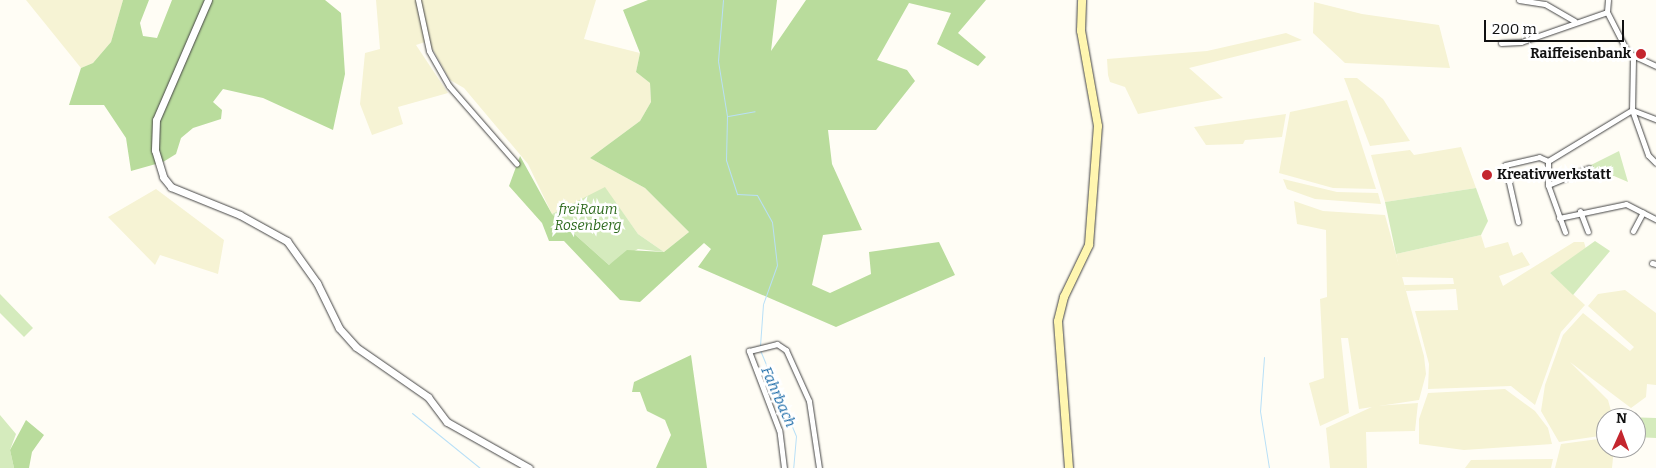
<!DOCTYPE html>
<style>
body{margin:0}
#map{position:relative;width:1656px;height:468px;overflow:hidden;background:#fffdf5;font-family:Bitter,serif}
div>[style]{position:absolute}
[style*='--x']{left:calc(var(--x)*1px);top:calc(var(--y)*1px);width:calc(var(--w)*1px);rotate:calc(var(--a)*1deg)}
.farmland>*{inset:0;background:#f6f3d4}
.green>*{inset:0;background:#d5ebbd}
.forest>*{inset:0;background:#b9dc9c}
.stream>*{height:1px;margin:-0.5px;padding:0 0.5px;transform-origin:0.5px;border-radius:0.5px;background:#b9e0f7}
.roads{filter:drop-shadow(0 0 1px #444) drop-shadow(0 0 1px #444)}
.minor>*{height:5px;margin:-2.5px;padding:0 2.5px;transform-origin:2.5px;border-radius:2.5px;background:#fff}
.tertiary>*{height:7px;margin:-3.5px;padding:0 3.5px;transform-origin:3.5px;border-radius:3.5px;background:#fff}
.secondary>*{height:8px;margin:-4px;padding:0 4px;transform-origin:4px;border-radius:4px;background:#fff6b0}
.dots>*{width:14px;height:14px;translate:-50% -50%;box-sizing:border-box;border:2px solid #fff;border-radius:50%}
span{translate:-50% -50%;white-space:nowrap;text-align:center;line-height:1.15;-webkit-text-stroke:5px #fff;paint-order:stroke}
.poi-label{font-size:14px;color:#111;font-weight:700}
.right{translate:-100% -50%;text-align:right}
.left{translate:0 -50%;text-align:left}
.park-label{font-size:14px;color:#2f6b1f;font-style:italic}
.water-label{font-size:15px;color:#1768a6;font-style:italic}
.north{position:absolute;left:1596px;top:408px;width:50px;height:50px;box-sizing:border-box;background:#fff;border:1px solid #a0a0a0;border-radius:50%;rotate:2deg;font-size:14px;font-weight:700;line-height:20px;text-align:center;color:#111}
.north::after{content:'';display:block;margin:auto;width:18px;height:22px;background:#c4262e;clip-path:polygon(50% 0,100% 100%,50% 72%,0 100%)}
.scale{position:absolute;left:1484px;top:20px;width:140px;height:22px;box-sizing:border-box;border:2px solid #111;border-top:0;padding-left:6px;font-size:15px;line-height:18px;white-space:nowrap;color:#111;-webkit-text-stroke:4px #fff;paint-order:stroke}
</style>
<div id="map">
<div class="farmland">
<div style="clip-path:polygon(26px 0,123px 0,111px 42px,93px 63px,81px 68px)"></div>
<div style="clip-path:polygon(376px 0,596px 0,584px 39px,640px 53px,636px 72px,650px 83px,651px 102px,640px 121px,590px 158px,645px 188px,689px 232px,664px 252px,638px 234px,605px 188px,552px 214px,528px 164px,464px 88px,450px 80px,428px 41px,416px 45px,448px 93px,398px 107px,403px 124px,372px 135px,360px 104px,365px 53px,380px 49px)"></div>
<div style="clip-path:polygon(1314px 2px,1362px 14px,1439px 25px,1450px 68px,1345px 63px,1313px 33px)"></div>
<div style="clip-path:polygon(1286px 33px,1302px 40px,1189px 68px,1223px 98px,1138px 114px,1125px 87px,1110px 82px,1108px 75px,1107px 59px,1207px 51px)"></div>
<div style="clip-path:polygon(1344px 78px,1357px 78px,1383px 99px,1410px 141px,1370px 146px)"></div>
<div style="clip-path:polygon(1347px 100px,1376px 189px,1333px 188px,1279px 173px,1290px 112px)"></div>
<div style="clip-path:polygon(1286px 114px,1282px 137px,1245px 140px,1243px 144px,1206px 145px,1194px 127px)"></div>
<div style="clip-path:polygon(1461px 147px,1476px 188px,1385px 202px,1371px 155px,1410px 150px,1414px 155px)"></div>
<div style="clip-path:polygon(1283px 179px,1337px 192px,1378px 193px,1381px 204px,1315px 199px,1287px 189px)"></div>
<div style="clip-path:polygon(156px 189px,224px 240px,218px 274px,160px 255px,155px 265px,108px 217px)"></div>
<div style="clip-path:polygon(1294px 201px,1323px 211px,1385px 215px,1424px 356px,1426px 374px,1419px 400px,1359px 409px,1348px 338px,1341px 338px,1349px 413px,1320px 426px,1309px 383px,1324px 378px,1320px 299px,1327px 297px,1326px 230px,1297px 224px)"></div>
<div style="clip-path:polygon(1481px 235px,1485px 248px,1508px 242px,1513px 256px,1522px 252px,1530px 265px,1499px 276px,1503px 286px,1574px 242px,1584px 242px,1586px 249px,1550px 273px,1585px 305px,1561px 332px,1535px 405px,1511px 386px,1428px 389px,1429px 364px,1415px 311px,1458px 310px,1456px 289px,1406px 291px,1404px 285px,1454px 284px,1453px 278px,1401px 277px,1396px 254px)"></div>
<div style="clip-path:polygon(1625px 290px,1656px 313px,1656px 385px,1647px 384px,1646px 397px,1631px 408px,1570px 362px,1608px 400px,1613px 418px,1606px 418px,1606px 435px,1559px 442px,1541px 411px,1545px 385px,1563px 335px,1583px 313px,1630px 351px,1634px 347px,1588px 306px,1598px 294px)"></div>
<div style="clip-path:polygon(1505px 389px,1535px 411px,1548px 428px,1552px 444px,1464px 450px,1419px 444px,1419px 419px,1428px 393px)"></div>
<div style="clip-path:polygon(1418px 403px,1415px 431px,1366px 432px,1367px 468px,1330px 468px,1326px 428px,1374px 406px)"></div>
<div style="clip-path:polygon(1606px 438px,1606px 448px,1614px 448px,1612px 468px,1555px 468px,1561px 444px)"></div>
<div style="clip-path:polygon(1553px 459px,1551px 468px,1465px 468px,1471px 460px)"></div>
</div>
<div class="green">
<div style="clip-path:polygon(1619px 151px,1628px 182px,1614px 176px,1593px 176px,1589px 166px)"></div>
<div style="clip-path:polygon(605px 187px,638px 234px,664px 252px,638px 249px,609px 265px,552px 214px)"></div>
<div style="clip-path:polygon(1476px 188px,1488px 221px,1481px 235px,1396px 254px,1385px 202px)"></div>
<div style="clip-path:polygon(1595px 241px,1610px 251px,1573px 295px,1550px 273px)"></div>
<div style="clip-path:polygon(0 294px,33px 328px,24px 337px,0 313px)"></div>
<div style="clip-path:polygon(0 415px,16px 434px,10px 450px,14px 468px,0 468px)"></div>
<div style="clip-path:polygon(1625px 417px,1656px 418px,1656px 438px,1636px 437px,1636px 418px)"></div>
</div>
<div class="forest">
<div style="clip-path:polygon(123px 0,149px 0,140px 23px,143px 36px,157px 38px,172px 0,325px 0,341px 13px,345px 74px,333px 130px,263px 98px,223px 89px,213px 102px,222px 110px,221px 119px,193px 128px,181px 138px,176px 154px,163px 162px,131px 171px,126px 138px,104px 105px,69px 105px,81px 68px,93px 63px,111px 42px)"></div>
<div style="clip-path:polygon(648px 0,777px 0,771px 51px,806px 0,986px 0,958px 33px,986px 57px,978px 66px,937px 44px,951px 13px,909px 3px,877px 60px,907px 70px,915px 81px,876px 130px,828px 130px,832px 164px,862px 230px,823px 235px,812px 285px,830px 293px,871px 274px,869px 252px,939px 242px,955px 275px,836px 327px,698px 267px,711px 249px,704px 243px,640px 302px,620px 300px,564px 241px,549px 241px,542px 223px,509px 186px,520px 156px,552px 214px,609px 265px,627px 250px,664px 252px,689px 232px,645px 188px,590px 158px,640px 121px,651px 102px,650px 83px,636px 72px,640px 53px,623px 10px)"></div>
<div style="clip-path:polygon(691px 355px,707px 468px,656px 468px,671px 435px,665px 420px,647px 411px,640px 392px,632px 392px,634px 382px)"></div>
<div style="clip-path:polygon(26px 420px,44px 435px,32px 452px,29px 468px,14px 468px,10px 450px)"></div>
</div>
<div class="stream">
<div style="--x:723;--y:0;--w:61;--a:94.7"></div>
<div style="--x:718;--y:61;--w:56;--a:80.7"></div>
<div style="--x:727;--y:116;--w:44;--a:91.3"></div>
<div style="--x:726;--y:160;--w:36;--a:72"></div>
<div style="--x:737;--y:194;--w:20;--a:3"></div>
<div style="--x:757;--y:195;--w:31;--a:61"></div>
<div style="--x:772;--y:222;--w:43;--a:83.4"></div>
<div style="--x:777;--y:265;--w:41;--a:109.7"></div>
<div style="--x:763;--y:304;--w:42;--a:94.1"></div>
<div style="--x:728;--y:116;--w:27;--a:-10"></div>
<div style="--x:760;--y:350;--w:93;--a:67.3"></div>
<div style="--x:796;--y:436;--w:32;--a:95"></div>
<div style="--x:1264;--y:357;--w:54;--a:94.2"></div>
<div style="--x:1260;--y:411;--w:58;--a:81"></div>
<div style="--x:412;--y:413;--w:87;--a:39"></div>
</div>
<div class="roads">
<div class="minor">
<div style="--x:418;--y:0;--w:52;--a:77.8"></div>
<div style="--x:429;--y:51;--w:40;--a:60.3"></div>
<div style="--x:449;--y:86;--w:103;--a:48.9"></div>
<div style="--x:1519;--y:0;--w:26;--a:9"></div>
<div style="--x:1545;--y:4;--w:34;--a:30"></div>
<div style="--x:1608;--y:0;--w:12;--a:95"></div>
<div style="--x:1607;--y:12;--w:46;--a:62.9"></div>
<div style="--x:1628;--y:53;--w:31;--a:25"></div>
<div style="--x:1501;--y:43;--w:20;--a:-3"></div>
<div style="--x:1521;--y:42;--w:91;--a:-19.2"></div>
<div style="--x:1633;--y:59;--w:51;--a:91.1"></div>
<div style="--x:1632;--y:110;--w:48;--a:70.4"></div>
<div style="--x:1648;--y:155;--w:11;--a:45"></div>
<div style="--x:1632;--y:110;--w:26;--a:21"></div>
<div style="--x:1548;--y:185;--w:44;--a:-22.5"></div>
<div style="--x:1580;--y:211;--w:22;--a:69"></div>
<div style="--x:1559;--y:218;--w:68;--a:-11.8"></div>
<div style="--x:1626;--y:204;--w:34;--a:27"></div>
<div style="--x:1518;--y:222;--w:58;--a:-102.8"></div>
<div style="--x:1505;--y:165;--w:35;--a:-13"></div>
<div style="--x:1539;--y:157;--w:10;--a:24"></div>
<div style="--x:1633;--y:231;--w:21;--a:-62"></div>
<div style="--x:1565;--y:232;--w:50;--a:-109.9"></div>
<div style="--x:1548;--y:185;--w:24;--a:-90"></div>
<div style="--x:1548;--y:161;--w:98;--a:-31.3"></div>
<div style="--x:1652;--y:263;--w:4;--a:14"></div>
<div style="--x:784;--y:468;--w:38;--a:-97"></div>
<div style="--x:779;--y:430;--w:85;--a:-110.8"></div>
<div style="--x:749;--y:351;--w:29;--a:-14"></div>
<div style="--x:777;--y:344;--w:11;--a:34"></div>
<div style="--x:786;--y:350;--w:56;--a:65.7"></div>
<div style="--x:809;--y:401;--w:68;--a:81.5"></div>
</div>
<div class="tertiary">
<div style="--x:208;--y:0;--w:131;--a:113.4"></div>
<div style="--x:156;--y:120;--w:30;--a:92"></div>
<div style="--x:155;--y:150;--w:28;--a:73"></div>
<div style="--x:163;--y:177;--w:13;--a:51"></div>
<div style="--x:171;--y:187;--w:74;--a:22.1"></div>
<div style="--x:240;--y:215;--w:54;--a:29"></div>
<div style="--x:287;--y:241;--w:52;--a:54.5"></div>
<div style="--x:317;--y:283;--w:50;--a:63.9"></div>
<div style="--x:339;--y:328;--w:25;--a:48"></div>
<div style="--x:356;--y:347;--w:88;--a:34.8"></div>
<div style="--x:428;--y:397;--w:31;--a:53"></div>
<div style="--x:447;--y:422;--w:94;--a:29.3"></div>
</div>
<div class="secondary">
<div style="--x:1069;--y:468;--w:147;--a:-94.3"></div>
<div style="--x:1058;--y:321;--w:25;--a:-76"></div>
<div style="--x:1064;--y:297;--w:58;--a:-64.3"></div>
<div style="--x:1089;--y:245;--w:119;--a:-85.7"></div>
<div style="--x:1098;--y:126;--w:97;--a:-100.1"></div>
<div style="--x:1081;--y:31;--w:31;--a:-88"></div>
</div>
</div>
<div class="dots">
<div style="left:1641px;top:54px;background:#c4262e"></div>
<div style="left:1487px;top:175px;background:#c4262e"></div>
</div>
<div class="poi-label">
<span class="right" style="left:1631px;top:54px">Raiffeisenbank</span>
<span class="left" style="left:1497px;top:175px">Kreativwerkstatt</span>
</div>
<div class="park-label">
<span style="left:588px;top:218px">freiRaum<br>Rosenberg</span>
</div>
<div class="water-label">
<span style="left:778px;top:397px;rotate:66deg">Fahrbach</span>
</div>
<div class="north">N</div>
<div class="scale">200 m</div>
</div>
